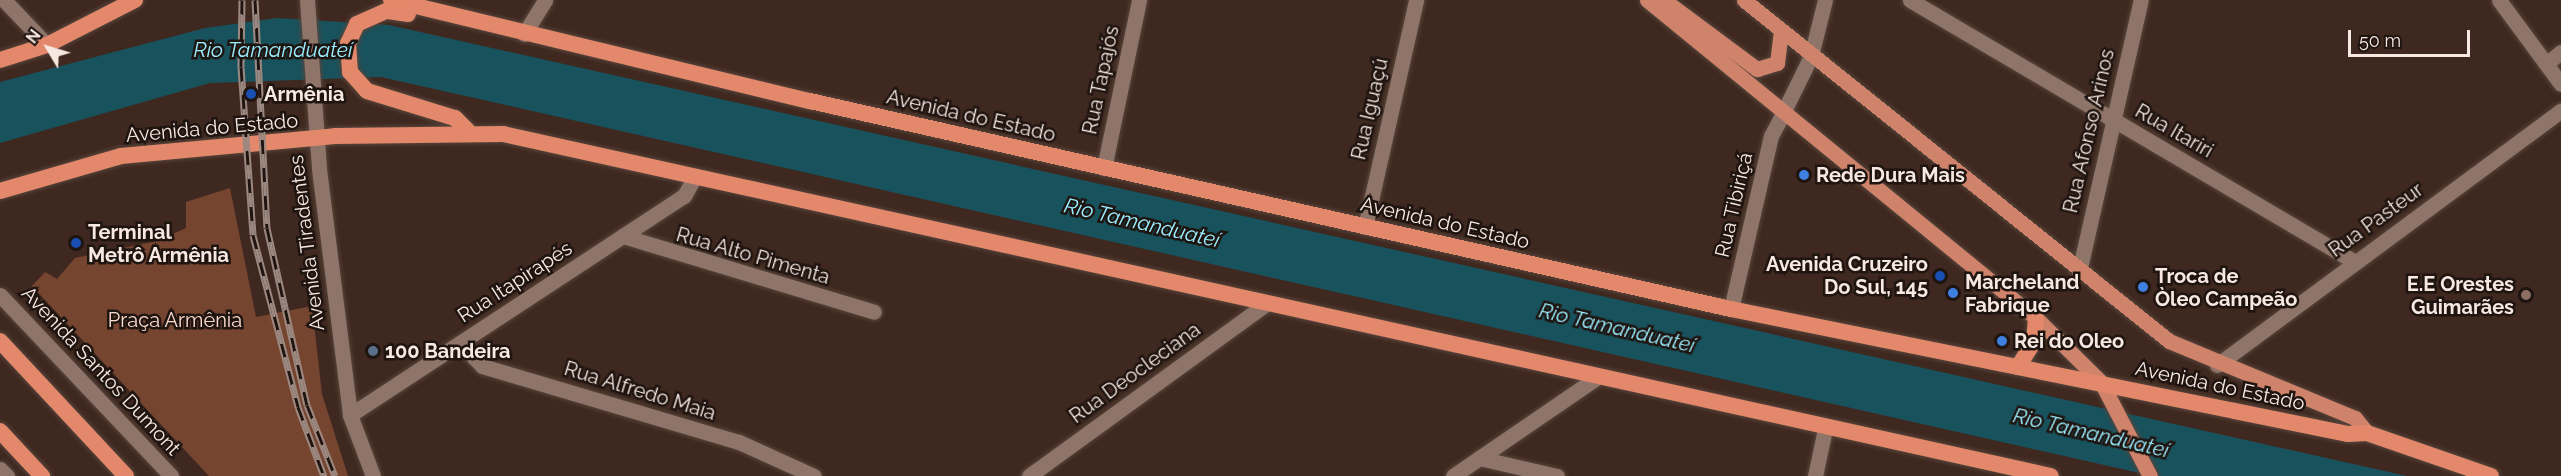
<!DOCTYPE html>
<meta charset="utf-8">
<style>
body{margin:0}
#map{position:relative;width:2561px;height:476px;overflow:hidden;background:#3f281f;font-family:Raleway,sans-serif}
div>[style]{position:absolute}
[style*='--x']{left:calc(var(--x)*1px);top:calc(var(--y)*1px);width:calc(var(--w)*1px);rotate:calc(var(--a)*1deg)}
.green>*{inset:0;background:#764530}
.water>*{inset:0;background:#18525d}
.roads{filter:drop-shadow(0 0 2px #57453c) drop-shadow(0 0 2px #57453c)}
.minor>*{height:15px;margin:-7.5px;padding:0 7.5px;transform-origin:7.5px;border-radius:7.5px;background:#8f7569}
.tertiary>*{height:15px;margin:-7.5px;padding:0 7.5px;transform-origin:7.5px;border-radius:7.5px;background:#8f7569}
.secondary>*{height:15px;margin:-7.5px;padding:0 7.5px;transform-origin:7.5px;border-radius:7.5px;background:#8f7569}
.primary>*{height:15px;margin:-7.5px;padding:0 7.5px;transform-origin:7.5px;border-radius:7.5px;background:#ce836a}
.trunk>*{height:16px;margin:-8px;padding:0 8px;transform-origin:8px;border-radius:8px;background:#e3886a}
.rail>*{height:7px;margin-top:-3.5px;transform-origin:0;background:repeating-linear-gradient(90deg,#1e1410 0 14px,#9b8880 0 28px);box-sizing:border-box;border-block:2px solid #9b8880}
.dots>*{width:16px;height:16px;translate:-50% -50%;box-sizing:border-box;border:3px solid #1e1410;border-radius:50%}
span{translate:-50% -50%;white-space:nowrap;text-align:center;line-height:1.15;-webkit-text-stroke:5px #1e1410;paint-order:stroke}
.street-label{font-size:20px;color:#f7e8e1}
.poi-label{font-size:20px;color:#f7e8e1;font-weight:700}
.left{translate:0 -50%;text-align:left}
.right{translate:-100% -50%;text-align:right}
.park-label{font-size:20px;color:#fbdacc}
.water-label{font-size:21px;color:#9aedff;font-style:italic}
.north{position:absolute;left:18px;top:18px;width:60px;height:60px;-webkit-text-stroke:4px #1e1410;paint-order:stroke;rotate:308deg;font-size:16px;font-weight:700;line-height:24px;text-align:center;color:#f7e8e1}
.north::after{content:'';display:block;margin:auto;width:21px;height:27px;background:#f7e8e1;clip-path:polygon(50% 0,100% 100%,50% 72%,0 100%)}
.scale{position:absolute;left:2348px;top:30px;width:122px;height:27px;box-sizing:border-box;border:3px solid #f7e8e1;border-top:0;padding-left:8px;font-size:18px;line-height:21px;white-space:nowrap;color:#f7e8e1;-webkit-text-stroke:4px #1e1410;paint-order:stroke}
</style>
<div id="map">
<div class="green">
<div style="clip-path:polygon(230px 188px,256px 317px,312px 306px,322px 394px,348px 476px,209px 476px,32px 286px,45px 272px,57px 279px,75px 258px,157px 241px,186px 228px,186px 202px)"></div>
</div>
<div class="water">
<div style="clip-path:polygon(277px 18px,389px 25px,2407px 476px,2153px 476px,381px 77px,210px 83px,0 143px,0 82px,205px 28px)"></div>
</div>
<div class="roads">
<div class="minor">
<div style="--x:4;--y:0;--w:62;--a:46.3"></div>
<div style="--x:1910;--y:0;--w:516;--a:30.49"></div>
<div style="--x:1104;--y:168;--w:172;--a:-78.2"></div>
<div style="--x:1365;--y:227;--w:233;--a:-77.3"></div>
<div style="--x:623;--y:236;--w:262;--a:16.8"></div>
<div style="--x:460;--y:343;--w:32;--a:46"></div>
<div style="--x:482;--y:366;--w:268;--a:16.5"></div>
<div style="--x:739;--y:442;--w:82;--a:24.4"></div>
<div style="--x:350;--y:415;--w:399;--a:-33.3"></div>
<div style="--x:684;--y:196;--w:23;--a:-61"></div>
<div style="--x:1479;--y:458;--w:80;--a:13"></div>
<div style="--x:1029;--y:476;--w:293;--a:-36"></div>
<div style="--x:1453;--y:476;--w:173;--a:-34.4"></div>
<div style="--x:1815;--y:476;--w:48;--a:-78"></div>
</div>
<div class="tertiary">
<div style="--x:2499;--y:0;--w:104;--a:53.6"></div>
<div style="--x:524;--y:34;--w:40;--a:-58"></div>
<div style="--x:2546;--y:64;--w:19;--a:-39"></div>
<div style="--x:2079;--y:272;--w:279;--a:-77.2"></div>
<div style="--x:1731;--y:309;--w:178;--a:-77"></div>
<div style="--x:1771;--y:136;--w:26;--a:-62"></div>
<div style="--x:2217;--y:365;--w:428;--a:-36.5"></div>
</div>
<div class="secondary">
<div style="--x:307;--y:0;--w:169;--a:85.9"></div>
<div style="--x:319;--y:169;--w:248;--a:82.8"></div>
<div style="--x:350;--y:415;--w:65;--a:69.3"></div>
<div style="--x:1783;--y:113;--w:64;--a:-63.8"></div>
<div style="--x:1811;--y:56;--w:58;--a:-76"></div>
<div style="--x:0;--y:295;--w:249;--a:46.6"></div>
<div style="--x:0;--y:469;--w:10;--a:45"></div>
</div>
<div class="primary">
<div style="--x:1647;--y:0;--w:502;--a:39.27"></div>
<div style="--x:2036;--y:318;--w:91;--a:44.6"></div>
<div style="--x:2101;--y:382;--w:106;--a:62.5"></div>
<div style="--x:1664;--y:0;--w:116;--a:36.6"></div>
<div style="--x:1757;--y:69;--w:21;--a:-17"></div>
<div style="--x:1777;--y:63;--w:33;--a:-83"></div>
<div style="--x:1744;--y:0;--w:545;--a:38.74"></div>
<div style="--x:2169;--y:341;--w:201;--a:22.5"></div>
<div style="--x:2355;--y:418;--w:19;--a:51"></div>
</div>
<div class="trunk">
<div style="--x:391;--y:0;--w:431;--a:13.6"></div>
<div style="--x:810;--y:101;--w:944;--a:12.73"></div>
<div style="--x:1731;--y:309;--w:630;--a:11.45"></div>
<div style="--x:2348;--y:434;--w:19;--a:-3"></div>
<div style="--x:2367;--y:433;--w:131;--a:19.1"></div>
<div style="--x:408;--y:14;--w:22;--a:-172"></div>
<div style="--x:386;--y:11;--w:32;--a:156"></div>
<div style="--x:357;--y:24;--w:21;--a:115"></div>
<div style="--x:348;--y:43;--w:29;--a:86"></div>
<div style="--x:350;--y:72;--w:25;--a:48"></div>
<div style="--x:367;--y:91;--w:92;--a:17.1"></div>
<div style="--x:455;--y:118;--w:18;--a:45"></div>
<div style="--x:0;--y:60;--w:49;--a:-17.7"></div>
<div style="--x:47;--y:45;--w:99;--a:-27.1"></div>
<div style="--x:0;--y:191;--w:126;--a:-16.1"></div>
<div style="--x:121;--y:156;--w:215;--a:-5.3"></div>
<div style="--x:335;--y:136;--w:168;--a:-0.7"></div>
<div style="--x:503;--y:134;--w:1585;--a:12.46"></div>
<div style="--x:0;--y:341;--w:185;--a:47"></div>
<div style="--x:2018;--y:367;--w:31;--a:-58"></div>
<div style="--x:2034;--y:341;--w:23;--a:-85"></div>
<div style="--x:0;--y:431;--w:62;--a:47"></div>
</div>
</div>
<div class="rail">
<div style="--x:242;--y:0;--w:67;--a:90.9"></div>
<div style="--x:241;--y:67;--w:168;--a:85.9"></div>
<div style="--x:253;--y:235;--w:178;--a:75.3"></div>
<div style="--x:298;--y:407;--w:74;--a:69.4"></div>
<div style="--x:255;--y:0;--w:228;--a:87"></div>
<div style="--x:267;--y:228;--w:181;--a:77.3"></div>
<div style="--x:307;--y:405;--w:76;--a:68.5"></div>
</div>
<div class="dots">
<div style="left:251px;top:94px;background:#1a4fb4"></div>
<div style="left:1804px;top:175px;background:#3f7fe0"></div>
<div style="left:76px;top:243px;background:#1a4fb4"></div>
<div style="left:1940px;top:276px;background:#1a4fb4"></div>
<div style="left:2143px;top:287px;background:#3f7fe0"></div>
<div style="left:1953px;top:293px;background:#3f7fe0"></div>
<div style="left:2526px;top:295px;background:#8d6e63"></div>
<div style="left:2002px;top:341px;background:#3f7fe0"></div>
<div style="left:373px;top:351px;background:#5c6f8a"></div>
</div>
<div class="street-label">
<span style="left:1101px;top:80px;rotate:-78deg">Rua Tapajós</span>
<span style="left:1370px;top:109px;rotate:-77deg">Rua Iguaçú</span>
<span style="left:971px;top:116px;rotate:13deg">Avenida do Estado</span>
<span style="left:212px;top:128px;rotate:-5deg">Avenida do Estado</span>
<span style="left:2089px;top:131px;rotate:-77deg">Rua Afonso Arinos</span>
<span style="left:2174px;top:131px;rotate:30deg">Rua Itariri</span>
<span style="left:1734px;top:205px;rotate:-77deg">Rua Tibiriçá</span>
<span style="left:2376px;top:220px;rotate:-36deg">Rua Pasteur</span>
<span style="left:1445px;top:223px;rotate:13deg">Avenida do Estado</span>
<span style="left:307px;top:243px;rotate:-97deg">Avenida Tiradentes</span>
<span style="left:753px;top:256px;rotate:16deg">Rua Alto Pimenta</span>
<span style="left:515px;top:282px;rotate:-33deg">Rua Itapirapés</span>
<span style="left:101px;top:371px;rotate:47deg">Avenida Santos Dumont</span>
<span style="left:1135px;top:373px;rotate:-36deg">Rua Deocleciana</span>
<span style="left:2220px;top:386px;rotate:12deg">Avenida do Estado</span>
<span style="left:640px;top:391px;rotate:17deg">Rua Alfredo Maia</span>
</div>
<div class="poi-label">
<span class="left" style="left:264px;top:94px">Armênia</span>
<span class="left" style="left:1816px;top:175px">Rede Dura Mais</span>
<span class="left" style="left:88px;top:244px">Terminal<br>Metrô Armênia</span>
<span class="right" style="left:1928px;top:276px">Avenida Cruzeiro<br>Do Sul, 145</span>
<span class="left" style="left:2155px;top:288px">Troca de<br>Òleo Campeão</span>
<span class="left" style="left:1965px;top:294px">Marcheland<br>Fabrique</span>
<span class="right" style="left:2514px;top:296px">E.E Orestes<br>Guimarães</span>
<span class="left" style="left:2014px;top:341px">Rei do Oleo</span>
<span class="left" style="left:385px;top:351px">100 Bandeira</span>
</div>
<div class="park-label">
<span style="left:175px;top:320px">Praça Armênia</span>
</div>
<div class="water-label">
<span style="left:273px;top:50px">Rio Tamanduateí</span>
<span style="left:1142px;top:223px;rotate:13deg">Rio Tamanduateí</span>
<span style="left:1617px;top:328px;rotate:13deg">Rio Tamanduateí</span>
<span style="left:2091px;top:433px;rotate:13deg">Rio Tamanduateí</span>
</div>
<div class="north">N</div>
<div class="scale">50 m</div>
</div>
